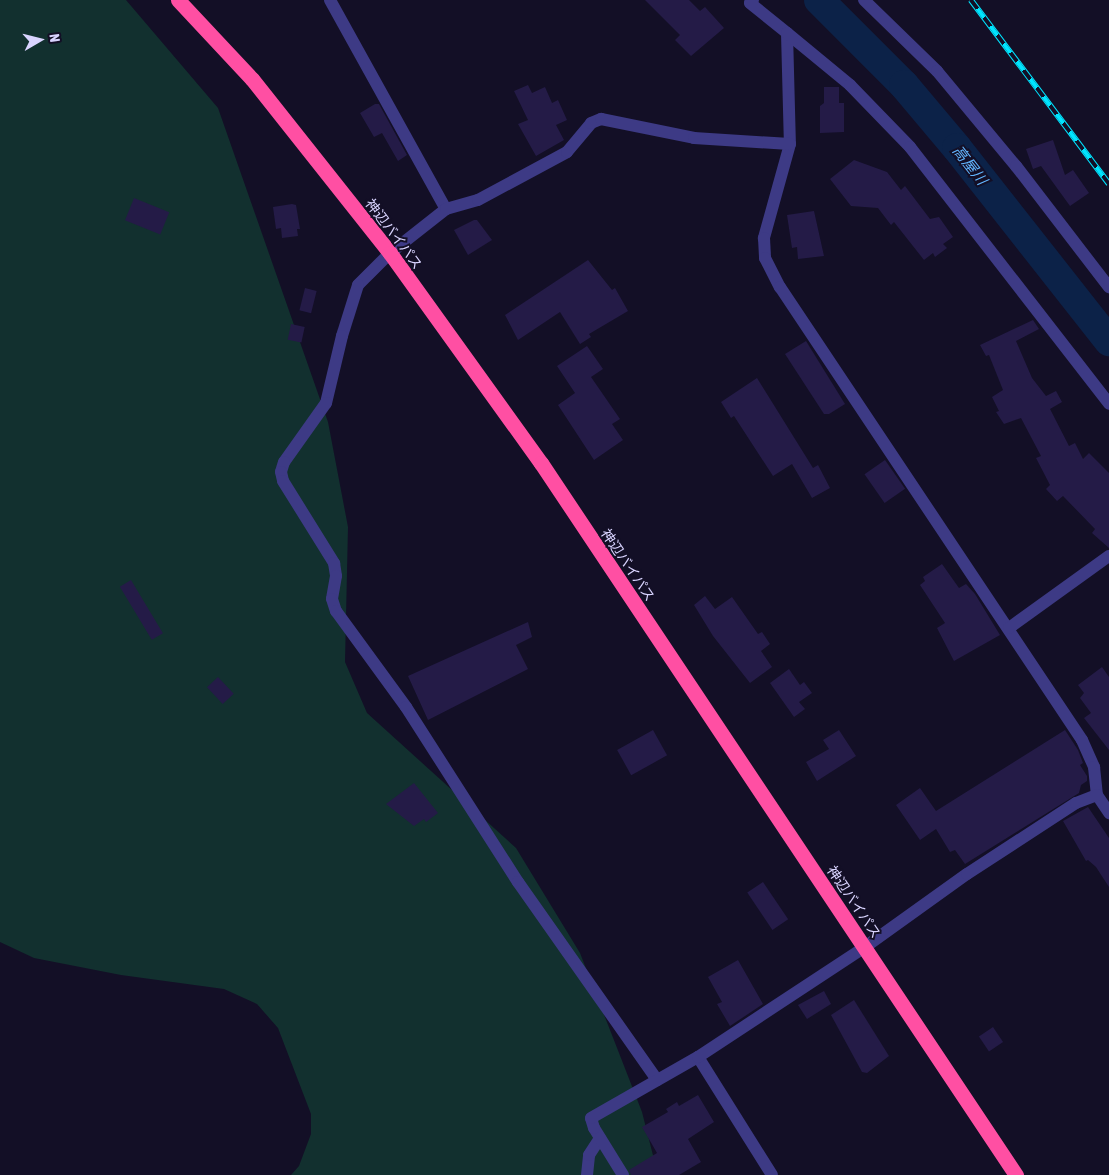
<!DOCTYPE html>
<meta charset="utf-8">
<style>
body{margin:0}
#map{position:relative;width:1109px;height:1175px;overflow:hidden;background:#130f26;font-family:"Asap Condensed","Noto Sans JP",sans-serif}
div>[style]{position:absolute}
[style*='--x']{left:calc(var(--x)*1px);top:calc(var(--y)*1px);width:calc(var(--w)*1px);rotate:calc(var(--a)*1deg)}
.green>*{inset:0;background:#12302f}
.river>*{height:30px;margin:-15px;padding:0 15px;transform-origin:15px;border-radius:15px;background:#0c2248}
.building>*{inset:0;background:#241b47;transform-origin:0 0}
.minor>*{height:12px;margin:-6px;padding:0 6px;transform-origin:6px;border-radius:6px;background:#3d3a85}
.highway>*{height:15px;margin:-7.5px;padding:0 7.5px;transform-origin:7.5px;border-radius:7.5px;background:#ff4fa3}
.rail>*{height:5.5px;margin-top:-2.75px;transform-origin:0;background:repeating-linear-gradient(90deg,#130f26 0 11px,#00e5ff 0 22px);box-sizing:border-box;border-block:1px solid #00e5ff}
span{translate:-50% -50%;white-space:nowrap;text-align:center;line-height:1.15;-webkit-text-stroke:4px #130f26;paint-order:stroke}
.street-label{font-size:14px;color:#d9d4ff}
.water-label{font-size:15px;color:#62b6ff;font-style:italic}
.north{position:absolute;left:15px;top:15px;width:50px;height:50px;-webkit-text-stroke:4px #130f26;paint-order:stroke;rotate:82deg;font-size:14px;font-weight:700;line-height:20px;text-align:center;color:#d9d4ff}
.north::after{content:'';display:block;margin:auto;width:18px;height:22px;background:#d9d4ff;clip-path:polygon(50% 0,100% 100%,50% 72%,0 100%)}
</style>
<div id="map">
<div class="green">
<div style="clip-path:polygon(0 0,126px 0,218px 108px,328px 422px,348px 527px,345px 662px,367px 713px,516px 848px,580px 953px,642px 1112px,658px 1175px,291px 1175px,299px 1166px,311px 1134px,311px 1114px,278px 1028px,257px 1004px,224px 989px,121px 975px,34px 958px,0 942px)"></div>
</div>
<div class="river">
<div style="--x:819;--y:0;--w:120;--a:45"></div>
<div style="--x:904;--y:85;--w:82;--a:49.9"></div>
<div style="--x:957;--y:148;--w:246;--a:51.8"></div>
</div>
<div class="building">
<div style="clip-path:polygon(645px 0,689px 0,700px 11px,705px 7px,724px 28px,691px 56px,675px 40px,680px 35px)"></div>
<div style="clip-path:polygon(528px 85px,532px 93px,545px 87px,552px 103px,558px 100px,567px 120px,556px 125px,564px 140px,536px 156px,518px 124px,528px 120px,514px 91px)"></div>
<div style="clip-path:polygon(824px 87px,839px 87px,839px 103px,844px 103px,844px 132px,820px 133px,820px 106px,824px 103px)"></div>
<div style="clip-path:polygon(375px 104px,379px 104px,407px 155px,398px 161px,382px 133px,374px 137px,360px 113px)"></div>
<div style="clip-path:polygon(1053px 140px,1065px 175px,1073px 170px,1089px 193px,1070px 206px,1041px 166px,1033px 169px,1026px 149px)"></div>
<div style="clip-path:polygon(854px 160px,887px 172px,901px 190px,905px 186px,930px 219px,939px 217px,953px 237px,943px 244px,947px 248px,935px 257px,933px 253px,924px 260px,894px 222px,891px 225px,878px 208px,851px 206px,830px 179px)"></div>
<div style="left:134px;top:198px;width:38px;height:24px;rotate:22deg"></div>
<div style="clip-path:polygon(292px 204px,296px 205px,300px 229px,297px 229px,298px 236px,282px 238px,281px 228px,276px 229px,273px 207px)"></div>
<div style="clip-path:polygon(814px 211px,824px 256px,798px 259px,797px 247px,792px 248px,787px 215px)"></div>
<div style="clip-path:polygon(474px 220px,477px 220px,492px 240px,468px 255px,454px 230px)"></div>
<div style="clip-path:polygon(588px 260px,612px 290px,615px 288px,628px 311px,589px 334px,591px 337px,580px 344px,560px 312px,518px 340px,505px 315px)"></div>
<div style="left:305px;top:288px;width:12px;height:23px;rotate:14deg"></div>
<div style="clip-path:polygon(1033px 320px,1039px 329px,1016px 341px,1032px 378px,1046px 396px,1056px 391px,1062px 402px,1050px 409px,1069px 446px,1075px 443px,1083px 459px,1089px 453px,1109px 473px,1109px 548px,1092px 533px,1095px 529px,1063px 496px,1057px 501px,1046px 489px,1050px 485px,1036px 458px,1041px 456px,1021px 418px,1004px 424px,996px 412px,999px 411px,992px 397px,1003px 390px,989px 355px,986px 356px,980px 345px)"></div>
<div style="left:291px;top:324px;width:14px;height:16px;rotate:12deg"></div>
<div style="clip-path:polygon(806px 341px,845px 404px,829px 414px,824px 414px,785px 354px)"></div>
<div style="clip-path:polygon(587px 346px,603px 369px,591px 377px,620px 419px,612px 424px,623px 440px,594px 460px,558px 405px,575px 393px,557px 366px)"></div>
<div style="clip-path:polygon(757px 378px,813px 468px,818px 465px,830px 488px,812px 498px,792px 464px,773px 476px,734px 416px,731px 418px,721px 402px)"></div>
<div style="left:885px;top:460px;width:35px;height:25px;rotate:55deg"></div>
<div style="clip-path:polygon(942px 564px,959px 588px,966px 584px,975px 594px,1000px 635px,954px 661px,937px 628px,945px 623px,920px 585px,925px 581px,923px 577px)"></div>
<div style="left:131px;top:580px;width:62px;height:13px;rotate:59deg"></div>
<div style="clip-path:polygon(705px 596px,715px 609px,732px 597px,758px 634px,762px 632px,770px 644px,761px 651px,772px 667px,750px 683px,713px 636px,694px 605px)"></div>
<div style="clip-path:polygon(528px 622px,532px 637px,516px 645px,528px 669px,428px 720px,408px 676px)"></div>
<div style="clip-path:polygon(1102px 667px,1109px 677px,1109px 750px,1084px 718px,1091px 713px,1080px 698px,1084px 693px,1078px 685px)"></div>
<div style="clip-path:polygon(789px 669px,800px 685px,804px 682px,812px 693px,799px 702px,805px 709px,794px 717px,770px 683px)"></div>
<div style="left:218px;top:677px;width:23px;height:15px;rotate:47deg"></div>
<div style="left:653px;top:730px;width:29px;height:41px;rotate:61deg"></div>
<div style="clip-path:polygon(839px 730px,856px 756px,817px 781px,806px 762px,829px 749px,823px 740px)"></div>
<div style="clip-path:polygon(1065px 730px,1078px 750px,1083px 763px,1080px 765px,1087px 776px,1087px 781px,1081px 785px,1079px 793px,965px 864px,955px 850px,950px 852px,936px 829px,920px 840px,896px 805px,920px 788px,936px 811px)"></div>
<div style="clip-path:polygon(414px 783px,438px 813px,426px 822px,424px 819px,414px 826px,386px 804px)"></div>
<div style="clip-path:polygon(1088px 807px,1109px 838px,1109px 887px,1096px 867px,1088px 860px,1086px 861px,1063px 821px)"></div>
<div style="left:763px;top:882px;width:45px;height:19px;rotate:56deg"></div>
<div style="clip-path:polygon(738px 960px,763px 1004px,730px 1026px,717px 1004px,722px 1002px,708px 977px)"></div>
<div style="clip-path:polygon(824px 991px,831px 1004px,807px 1019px,798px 1005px)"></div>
<div style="clip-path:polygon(854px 1000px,889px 1056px,867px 1073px,862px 1072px,831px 1015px)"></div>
<div style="left:993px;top:1027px;width:18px;height:17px;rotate:56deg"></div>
<div style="clip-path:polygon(698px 1095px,714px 1122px,688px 1139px,701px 1162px,679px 1175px,631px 1175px,629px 1170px,657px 1153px,642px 1127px,668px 1112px,666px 1109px,677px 1102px,679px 1106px)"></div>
</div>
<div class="minor">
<div style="--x:330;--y:0;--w:239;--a:61"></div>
<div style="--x:446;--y:209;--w:71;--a:141.8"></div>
<div style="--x:390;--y:253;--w:45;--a:135"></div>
<div style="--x:358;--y:285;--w:53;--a:107.4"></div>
<div style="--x:342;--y:336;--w:69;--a:103.4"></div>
<div style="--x:326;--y:403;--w:72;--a:125.4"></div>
<div style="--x:284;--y:462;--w:10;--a:107"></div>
<div style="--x:281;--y:472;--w:9;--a:77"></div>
<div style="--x:283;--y:481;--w:97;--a:58.1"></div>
<div style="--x:334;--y:563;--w:13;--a:81"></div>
<div style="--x:336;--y:576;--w:23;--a:100"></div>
<div style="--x:332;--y:599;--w:13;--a:72"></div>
<div style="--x:336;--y:611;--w:119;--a:53.9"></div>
<div style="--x:406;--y:707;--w:208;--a:57.4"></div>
<div style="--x:518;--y:882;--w:242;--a:54.9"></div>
<div style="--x:753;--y:0;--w:4;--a:135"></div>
<div style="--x:750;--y:3;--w:48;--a:39"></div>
<div style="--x:787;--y:33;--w:111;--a:88.5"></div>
<div style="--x:790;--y:144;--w:98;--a:105.5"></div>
<div style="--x:764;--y:238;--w:20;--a:87"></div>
<div style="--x:765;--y:258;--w:33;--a:63"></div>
<div style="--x:780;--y:287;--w:544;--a:56.31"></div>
<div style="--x:1082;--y:740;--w:30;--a:66"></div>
<div style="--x:1094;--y:767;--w:28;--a:84"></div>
<div style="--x:1097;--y:795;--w:22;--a:56"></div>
<div style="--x:864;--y:0;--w:102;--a:44.2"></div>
<div style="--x:937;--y:71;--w:124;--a:50.3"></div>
<div style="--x:1016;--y:166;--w:153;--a:52.5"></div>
<div style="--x:787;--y:33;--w:82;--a:39.5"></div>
<div style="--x:850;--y:85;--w:86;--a:45.9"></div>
<div style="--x:910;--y:147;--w:325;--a:52.2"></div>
<div style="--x:446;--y:209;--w:33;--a:-16"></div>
<div style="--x:478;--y:200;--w:101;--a:-28.3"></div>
<div style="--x:567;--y:152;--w:38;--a:-50"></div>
<div style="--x:591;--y:123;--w:11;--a:-22"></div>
<div style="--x:601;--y:119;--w:95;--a:11.5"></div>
<div style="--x:694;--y:138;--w:96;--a:3.6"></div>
<div style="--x:1009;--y:628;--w:123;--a:-35.8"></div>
<div style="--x:698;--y:1057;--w:139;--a:57.9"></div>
<div style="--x:587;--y:1175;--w:20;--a:-84"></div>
<div style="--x:589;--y:1155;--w:20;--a:-57"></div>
<div style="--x:623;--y:1175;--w:55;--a:-121.7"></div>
<div style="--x:594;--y:1128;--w:10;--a:-107"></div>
<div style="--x:591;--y:1118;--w:123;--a:-29.7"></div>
<div style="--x:698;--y:1057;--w:200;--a:-33.4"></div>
<div style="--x:865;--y:947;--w:125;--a:-35.6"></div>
<div style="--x:967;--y:874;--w:130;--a:-33.1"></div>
<div style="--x:1076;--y:803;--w:22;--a:-21"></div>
</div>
<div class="highway">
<div style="--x:178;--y:0;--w:108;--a:46.9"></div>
<div style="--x:252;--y:79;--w:222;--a:51.6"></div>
<div style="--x:390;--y:253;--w:259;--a:54.3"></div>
<div style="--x:541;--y:463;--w:856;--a:56.29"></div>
</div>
<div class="rail">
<div style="--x:971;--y:0;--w:230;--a:53.1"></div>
</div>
<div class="street-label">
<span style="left:394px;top:234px;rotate:53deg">神辺バイパス</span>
<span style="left:628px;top:565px;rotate:56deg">神辺バイパス</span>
<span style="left:854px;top:902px;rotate:56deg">神辺バイパス</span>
</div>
<div class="water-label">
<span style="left:970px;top:165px;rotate:52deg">高屋川</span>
</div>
<div class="north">N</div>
</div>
